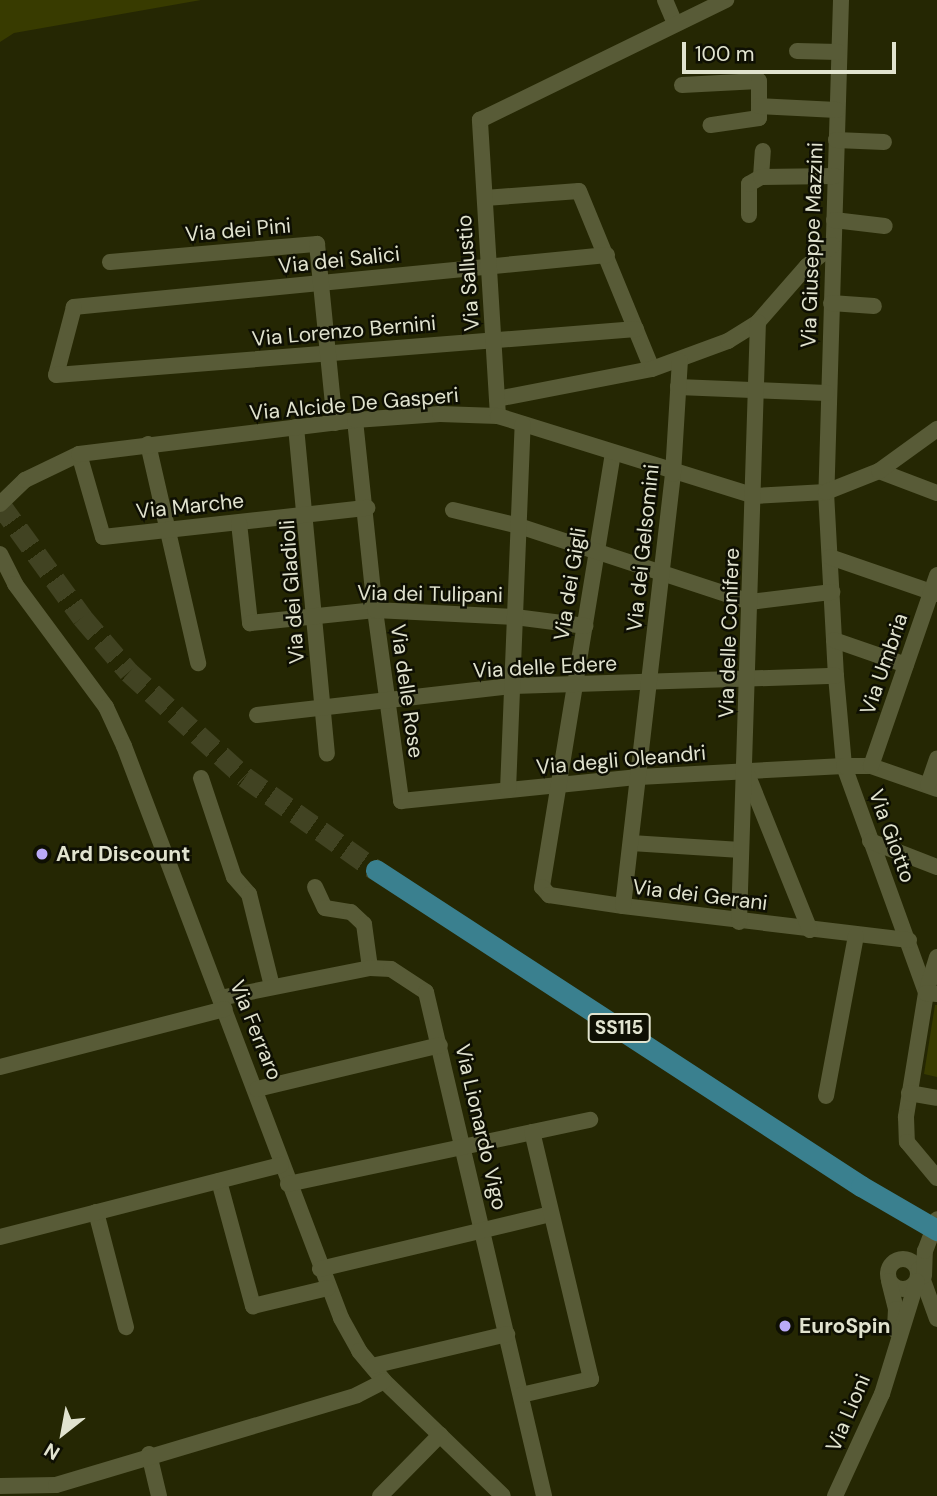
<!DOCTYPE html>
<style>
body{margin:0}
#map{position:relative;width:937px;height:1496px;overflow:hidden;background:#252703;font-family:"DM Sans",sans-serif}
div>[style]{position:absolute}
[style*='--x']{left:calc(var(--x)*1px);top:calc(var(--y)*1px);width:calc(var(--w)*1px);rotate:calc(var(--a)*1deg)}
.green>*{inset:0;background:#383b00}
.major-tunnel>*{height:21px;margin-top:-10.5px;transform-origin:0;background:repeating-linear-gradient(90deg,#414322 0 21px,transparent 0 31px)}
.minor>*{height:16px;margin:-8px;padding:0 8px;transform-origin:8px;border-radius:8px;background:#585b37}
.minor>.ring{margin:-8px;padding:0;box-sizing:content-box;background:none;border:16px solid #585b37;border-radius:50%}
.major>*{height:21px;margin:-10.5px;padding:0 10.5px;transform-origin:10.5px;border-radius:10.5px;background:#3a808f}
.dots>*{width:19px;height:19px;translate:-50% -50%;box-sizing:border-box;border:4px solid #0e0f03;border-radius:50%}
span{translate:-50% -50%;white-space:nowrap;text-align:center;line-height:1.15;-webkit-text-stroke:5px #0e0f03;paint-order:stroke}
.shield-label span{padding:2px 5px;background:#0e0f03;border:2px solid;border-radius:5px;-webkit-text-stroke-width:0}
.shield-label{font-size:19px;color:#e1e3cf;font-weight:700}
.street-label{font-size:21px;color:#e1e3cf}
.poi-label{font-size:21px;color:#e1e3cf;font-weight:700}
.left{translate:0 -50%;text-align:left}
.north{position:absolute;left:28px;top:1398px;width:70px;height:70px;-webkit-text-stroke:5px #0e0f03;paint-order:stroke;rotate:211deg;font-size:19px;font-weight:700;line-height:28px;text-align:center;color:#e1e3cf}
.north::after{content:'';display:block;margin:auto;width:24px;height:32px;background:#e1e3cf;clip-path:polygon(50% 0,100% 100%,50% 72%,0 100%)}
.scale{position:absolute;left:682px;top:42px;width:214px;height:32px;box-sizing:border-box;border:4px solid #e1e3cf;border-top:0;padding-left:9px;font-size:21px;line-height:24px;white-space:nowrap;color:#e1e3cf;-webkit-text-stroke:5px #0e0f03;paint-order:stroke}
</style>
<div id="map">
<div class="green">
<div style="clip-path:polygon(0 0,201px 0,14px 33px,0 42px)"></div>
<div style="clip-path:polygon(935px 1005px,937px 1005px,937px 1077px,924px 1074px)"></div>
</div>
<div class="major-tunnel">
<div style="--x:0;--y:504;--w:140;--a:54"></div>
<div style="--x:82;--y:617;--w:72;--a:49.5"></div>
<div style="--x:129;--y:672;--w:156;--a:42.2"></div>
<div style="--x:245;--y:777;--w:161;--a:35.4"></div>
</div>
<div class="minor">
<div style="--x:665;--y:0;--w:26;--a:67"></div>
<div style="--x:841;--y:0;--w:492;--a:91.7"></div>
<div style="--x:826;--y:492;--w:184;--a:86.9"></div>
<div style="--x:836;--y:676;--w:90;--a:84.9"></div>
<div style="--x:844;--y:766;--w:241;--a:70.1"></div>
<div style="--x:926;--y:993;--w:126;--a:99.2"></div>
<div style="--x:906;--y:1117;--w:25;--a:88"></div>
<div style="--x:907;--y:1142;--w:47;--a:50.2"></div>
<div style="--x:797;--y:51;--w:41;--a:1.4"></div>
<div style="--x:682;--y:85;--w:77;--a:-3"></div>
<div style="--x:759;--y:81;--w:37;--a:90"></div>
<div style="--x:759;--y:118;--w:49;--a:171.7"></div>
<div style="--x:759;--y:106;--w:78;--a:2.9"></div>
<div style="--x:836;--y:140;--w:48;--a:2.4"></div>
<div style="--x:761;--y:177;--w:26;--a:-86"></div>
<div style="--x:485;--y:198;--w:94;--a:-4.3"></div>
<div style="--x:579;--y:191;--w:192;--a:67.7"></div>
<div style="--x:749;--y:215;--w:31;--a:-90"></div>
<div style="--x:749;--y:184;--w:14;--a:-30"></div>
<div style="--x:761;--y:177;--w:74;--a:-0.8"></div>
<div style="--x:834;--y:220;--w:51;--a:6.7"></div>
<div style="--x:607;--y:255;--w:536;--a:174.43"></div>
<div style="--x:74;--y:307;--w:70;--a:104.8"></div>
<div style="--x:56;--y:375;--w:582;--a:-4.53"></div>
<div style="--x:110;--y:262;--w:208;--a:-5"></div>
<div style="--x:317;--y:244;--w:180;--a:84.3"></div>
<div style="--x:831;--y:303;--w:43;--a:4"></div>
<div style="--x:678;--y:387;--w:149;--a:2.3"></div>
<div style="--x:497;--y:399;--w:158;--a:-11"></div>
<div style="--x:652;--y:369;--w:81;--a:-20.2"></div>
<div style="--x:728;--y:341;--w:36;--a:-32"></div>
<div style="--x:758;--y:322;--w:74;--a:-48.8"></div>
<div style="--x:807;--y:266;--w:33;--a:-39"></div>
<div style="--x:498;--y:416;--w:297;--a:-93.5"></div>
<div style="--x:480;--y:120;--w:274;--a:-26"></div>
<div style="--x:355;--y:420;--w:191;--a:84"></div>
<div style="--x:375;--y:610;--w:193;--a:82.2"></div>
<div style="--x:401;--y:801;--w:239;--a:-5.8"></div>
<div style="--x:639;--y:777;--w:205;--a:-3.1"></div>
<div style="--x:844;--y:766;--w:27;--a:0"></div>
<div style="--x:871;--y:766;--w:70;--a:19.2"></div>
<div style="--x:296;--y:427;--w:328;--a:84.6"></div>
<div style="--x:148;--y:444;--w:225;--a:77.1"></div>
<div style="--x:613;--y:453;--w:440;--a:99.3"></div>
<div style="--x:542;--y:887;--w:11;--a:49"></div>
<div style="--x:549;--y:895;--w:75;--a:8.5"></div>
<div style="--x:623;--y:906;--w:288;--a:6.8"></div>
<div style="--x:79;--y:454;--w:86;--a:73.9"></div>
<div style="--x:103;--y:537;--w:266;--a:-6.3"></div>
<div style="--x:879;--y:471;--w:62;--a:20.8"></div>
<div style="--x:0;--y:504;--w:35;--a:-44"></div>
<div style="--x:25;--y:480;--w:60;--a:-25.7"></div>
<div style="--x:79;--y:454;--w:278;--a:-7"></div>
<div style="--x:355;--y:420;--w:85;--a:-4"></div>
<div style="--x:440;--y:414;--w:58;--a:2"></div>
<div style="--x:498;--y:416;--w:269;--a:17.3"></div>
<div style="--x:755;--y:496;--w:71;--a:-3.2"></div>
<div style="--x:826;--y:492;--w:57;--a:-21.6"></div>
<div style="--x:879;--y:471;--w:72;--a:-35.9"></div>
<div style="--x:453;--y:510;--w:68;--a:13.6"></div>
<div style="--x:519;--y:526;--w:243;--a:18.2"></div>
<div style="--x:750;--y:602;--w:83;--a:-7"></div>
<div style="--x:239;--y:523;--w:101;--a:83.7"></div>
<div style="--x:250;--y:623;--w:126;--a:-5.9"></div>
<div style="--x:375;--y:610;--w:140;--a:2.9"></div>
<div style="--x:515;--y:617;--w:71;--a:7.3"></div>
<div style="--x:0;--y:554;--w:34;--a:63"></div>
<div style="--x:15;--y:584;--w:153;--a:53.5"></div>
<div style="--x:106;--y:707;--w:43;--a:65.2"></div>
<div style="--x:124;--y:746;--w:612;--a:69.22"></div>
<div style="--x:341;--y:1318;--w:38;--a:61"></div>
<div style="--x:359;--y:1351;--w:39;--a:50"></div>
<div style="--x:384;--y:1381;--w:165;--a:44"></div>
<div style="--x:830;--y:557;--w:113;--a:19.1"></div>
<div style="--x:834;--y:640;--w:76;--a:19.1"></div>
<div style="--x:257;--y:715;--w:258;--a:-6.5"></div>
<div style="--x:513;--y:686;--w:323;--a:-1.8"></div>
<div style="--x:871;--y:766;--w:202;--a:-70.9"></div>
<div style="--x:748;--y:776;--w:166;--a:68.1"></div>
<div style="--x:201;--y:778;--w:104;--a:71.6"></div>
<div style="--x:234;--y:877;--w:23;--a:49"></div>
<div style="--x:249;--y:894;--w:95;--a:76"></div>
<div style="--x:928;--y:785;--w:28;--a:-71"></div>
<div style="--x:508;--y:790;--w:366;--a:-87.7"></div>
<div style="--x:870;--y:841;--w:72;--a:21.2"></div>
<div style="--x:631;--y:843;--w:110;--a:3.6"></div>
<div style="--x:315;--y:887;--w:23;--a:65"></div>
<div style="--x:325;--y:908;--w:26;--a:9"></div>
<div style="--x:351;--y:912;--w:18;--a:43"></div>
<div style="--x:364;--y:924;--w:44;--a:82.2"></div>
<div style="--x:623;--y:906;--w:435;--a:-83.4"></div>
<div style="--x:673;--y:474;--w:113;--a:-86.5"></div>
<div style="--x:739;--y:922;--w:600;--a:-88.19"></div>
<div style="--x:937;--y:957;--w:38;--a:107"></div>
<div style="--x:926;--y:993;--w:11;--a:5"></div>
<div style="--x:220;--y:998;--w:153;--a:-11.3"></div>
<div style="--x:370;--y:968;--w:21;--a:3"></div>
<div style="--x:391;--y:969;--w:42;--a:33.3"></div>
<div style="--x:426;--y:992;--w:518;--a:76.82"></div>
<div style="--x:0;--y:1067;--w:232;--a:-14.5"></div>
<div style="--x:257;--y:1089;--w:188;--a:-13.5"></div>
<div style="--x:909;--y:1093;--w:28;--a:10"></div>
<div style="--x:826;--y:1096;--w:163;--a:-79.4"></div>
<div style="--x:219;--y:1181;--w:130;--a:74.8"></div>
<div style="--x:253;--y:1306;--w:77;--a:-13.5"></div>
<div style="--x:288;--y:1184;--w:309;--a:-12"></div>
<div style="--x:96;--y:1212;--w:119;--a:75.4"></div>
<div style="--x:0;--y:1237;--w:290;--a:-14.4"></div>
<div class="ring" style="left:888px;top:1259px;width:14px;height:14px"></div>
<div style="--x:320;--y:1269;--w:237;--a:-13.4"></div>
<div style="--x:919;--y:1269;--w:53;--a:70.2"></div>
<div style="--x:924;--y:1276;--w:25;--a:-88"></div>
<div style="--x:925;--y:1251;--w:34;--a:-69"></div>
<div style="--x:889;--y:1281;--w:29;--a:76"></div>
<div style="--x:896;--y:1309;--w:21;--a:93"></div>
<div style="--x:372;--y:1366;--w:139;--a:-13.3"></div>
<div style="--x:521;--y:1395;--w:72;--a:-12.9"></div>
<div style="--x:591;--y:1379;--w:254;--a:-103.4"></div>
<div style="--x:149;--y:1454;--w:43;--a:76.6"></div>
<div style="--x:0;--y:1486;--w:56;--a:-1"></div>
<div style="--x:56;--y:1485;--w:314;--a:-16.6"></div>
<div style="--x:357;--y:1395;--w:30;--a:-27"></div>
<div style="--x:380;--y:1496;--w:86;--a:-45.5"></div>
<div style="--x:835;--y:1496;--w:112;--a:-65.3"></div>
<div style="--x:882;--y:1394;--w:118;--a:-72.8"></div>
</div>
<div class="major">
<div style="--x:376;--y:870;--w:579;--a:33.09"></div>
<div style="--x:861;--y:1186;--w:88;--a:30.1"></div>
</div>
<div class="dots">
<div style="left:42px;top:854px;background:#baaaf7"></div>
<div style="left:785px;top:1326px;background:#baaaf7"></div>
</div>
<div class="shield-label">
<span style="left:619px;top:1028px">SS115</span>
</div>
<div class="street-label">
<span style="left:238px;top:230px;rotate:-5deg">Via dei Pini</span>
<span style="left:812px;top:245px;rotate:-88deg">Via Giuseppe Mazzini</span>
<span style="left:339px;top:260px;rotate:-6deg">Via dei Salici</span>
<span style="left:468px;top:273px;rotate:-94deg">Via Sallustio</span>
<span style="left:344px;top:331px;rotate:-5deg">Via Lorenzo Bernini</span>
<span style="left:354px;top:404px;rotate:-5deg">Via Alcide De Gasperi</span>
<span style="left:190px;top:506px;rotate:-6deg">Via Marche</span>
<span style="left:643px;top:548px;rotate:-84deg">Via dei Gelsomini</span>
<span style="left:570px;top:584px;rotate:-81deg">Via dei Gigli</span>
<span style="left:292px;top:592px;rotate:-94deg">Via dei Gladioli</span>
<span style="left:430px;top:594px;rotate:1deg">Via dei Tulipani</span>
<span style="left:729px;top:633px;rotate:-88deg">Via delle Conifere</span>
<span style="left:884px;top:664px;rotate:-71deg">Via Umbria</span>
<span style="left:545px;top:667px;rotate:-3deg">Via delle Edere</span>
<span style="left:407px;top:691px;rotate:82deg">Via delle Rose</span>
<span style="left:621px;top:760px;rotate:-5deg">Via degli Oleandri</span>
<span style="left:892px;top:836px;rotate:70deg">Via Giotto</span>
<span style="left:700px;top:895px;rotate:7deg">Via dei Gerani</span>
<span style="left:256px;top:1030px;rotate:68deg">Via Ferraro</span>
<span style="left:481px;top:1127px;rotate:77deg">Via Lionardo Vigo</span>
<span style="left:848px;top:1413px;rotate:-67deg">Via Lioni</span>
</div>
<div class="poi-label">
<span class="left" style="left:56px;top:854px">Ard Discount</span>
<span class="left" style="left:799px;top:1326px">EuroSpin</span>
</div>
<div class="north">N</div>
<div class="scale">100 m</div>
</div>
